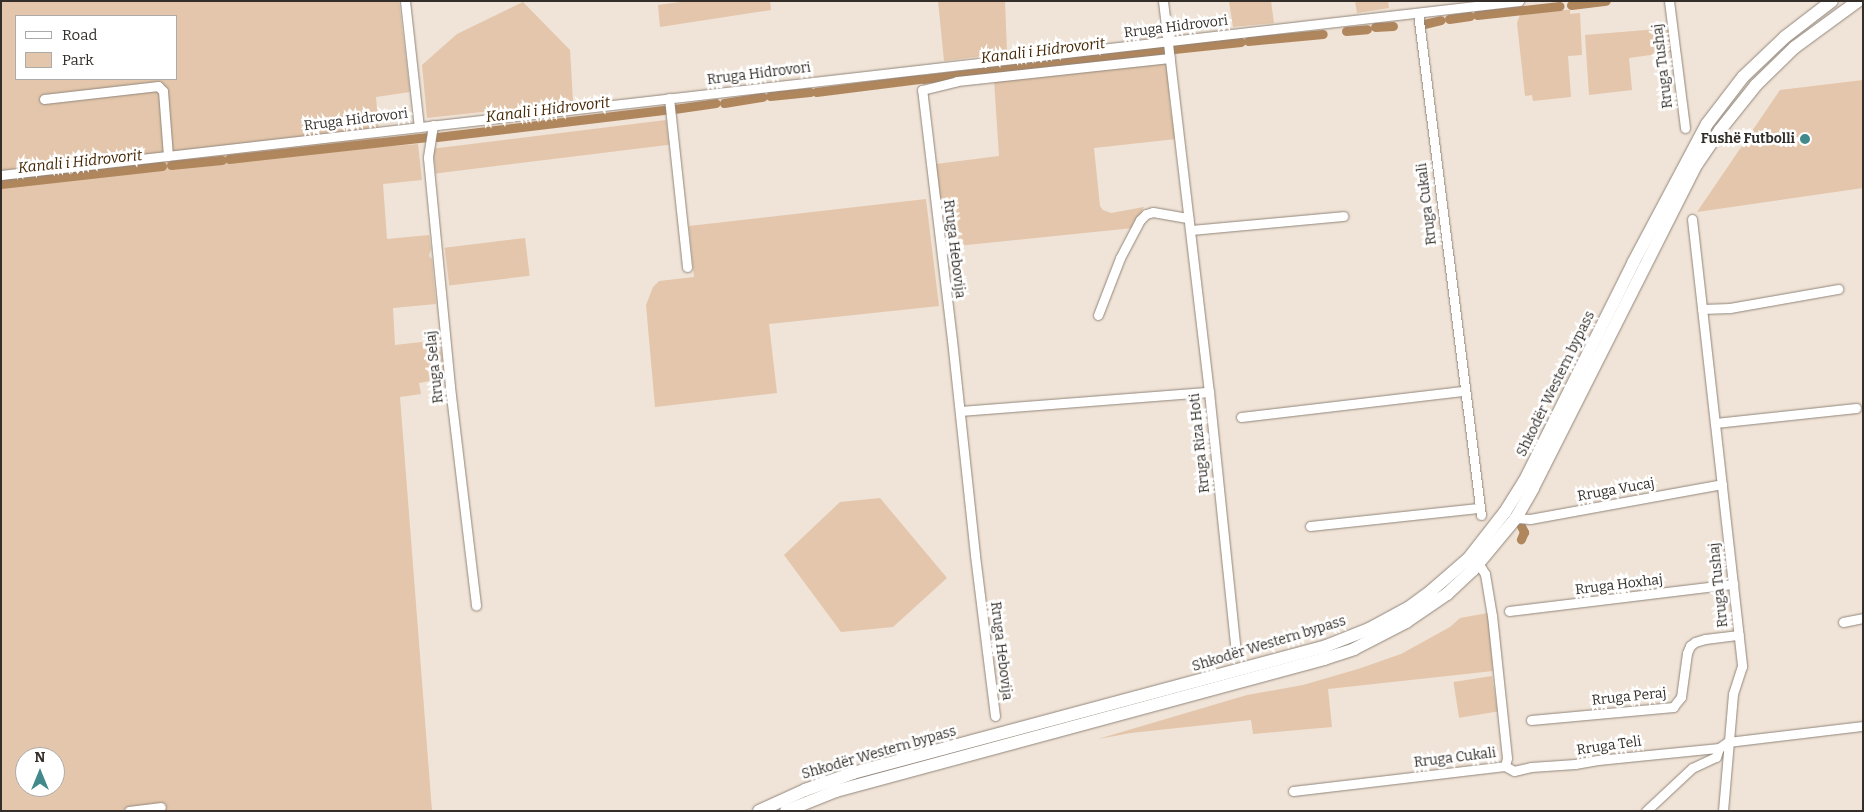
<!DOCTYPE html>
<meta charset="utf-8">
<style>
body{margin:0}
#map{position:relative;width:1864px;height:812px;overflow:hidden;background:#f0e3d7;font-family:Bitter,serif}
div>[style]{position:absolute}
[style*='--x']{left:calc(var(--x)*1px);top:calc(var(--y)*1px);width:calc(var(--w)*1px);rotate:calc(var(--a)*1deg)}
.green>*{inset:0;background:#e3c6ab;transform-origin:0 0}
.canal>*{height:9px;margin:-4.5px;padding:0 4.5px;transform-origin:4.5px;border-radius:4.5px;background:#b0865d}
.roads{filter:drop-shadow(0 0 1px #91867b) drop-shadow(0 0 1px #91867b)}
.minor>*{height:9px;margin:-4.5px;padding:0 4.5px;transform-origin:4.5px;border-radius:4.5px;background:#fff}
.highway>*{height:12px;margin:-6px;padding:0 6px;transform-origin:6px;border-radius:6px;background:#fff}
.dots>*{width:14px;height:14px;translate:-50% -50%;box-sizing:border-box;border:2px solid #fff;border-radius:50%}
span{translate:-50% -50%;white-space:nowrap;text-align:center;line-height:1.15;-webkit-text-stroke:5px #fff;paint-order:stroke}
.street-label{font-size:14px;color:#332e29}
.poi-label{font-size:14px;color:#332e29;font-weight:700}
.right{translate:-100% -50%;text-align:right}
.water-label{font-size:15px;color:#452705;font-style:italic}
.frame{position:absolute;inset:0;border:2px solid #332e29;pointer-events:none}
.legend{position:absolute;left:15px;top:15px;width:162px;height:65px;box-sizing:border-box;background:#fff;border:1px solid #adaba9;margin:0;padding:6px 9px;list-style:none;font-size:15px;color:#332e29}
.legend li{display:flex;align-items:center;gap:10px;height:25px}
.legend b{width:25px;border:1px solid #adaba9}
.north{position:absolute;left:15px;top:747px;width:50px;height:50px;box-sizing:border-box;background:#fff;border:1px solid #adaba9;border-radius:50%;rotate:0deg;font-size:14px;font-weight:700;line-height:20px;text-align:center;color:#332e29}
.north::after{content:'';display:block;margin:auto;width:18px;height:22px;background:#41898a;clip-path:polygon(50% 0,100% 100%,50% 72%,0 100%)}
</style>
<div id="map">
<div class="green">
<div style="clip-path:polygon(evenodd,1px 1px,399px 1px,410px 92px,376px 97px,380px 147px,418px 144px,422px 180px,383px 184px,387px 239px,429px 235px,431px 249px,429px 256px,432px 259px,436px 304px,393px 308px,395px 345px,439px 340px,444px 370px,430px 381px,419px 383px,421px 394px,400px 397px,432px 811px,1px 811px,1px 1px,16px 16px,176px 16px,176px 79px,16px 79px,16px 16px,1px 1px,25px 757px,55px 757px,55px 787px,25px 787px,25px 757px)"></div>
<div style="clip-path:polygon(688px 1px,770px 1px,771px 10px,660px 27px,658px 5px)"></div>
<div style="clip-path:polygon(938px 1px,1005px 1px,1007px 53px,944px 61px)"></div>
<div style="clip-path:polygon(1229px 1px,1271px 1px,1274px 23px,1233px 27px)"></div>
<div style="clip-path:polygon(1355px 1px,1388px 1px,1389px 8px,1357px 13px)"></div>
<div style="clip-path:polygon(523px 2px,570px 50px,573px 102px,427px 118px,422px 65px,457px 34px)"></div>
<div style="clip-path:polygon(1561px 10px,1570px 10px,1570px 14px,1580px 13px,1582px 55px,1568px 56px,1571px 97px,1533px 101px,1532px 95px,1525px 96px,1517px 23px,1520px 15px)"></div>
<div style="clip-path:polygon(1670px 28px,1672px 52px,1629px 58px,1632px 90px,1589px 95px,1585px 35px)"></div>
<div style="clip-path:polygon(1167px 62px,1170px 107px,1176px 139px,1094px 148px,1100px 206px,1103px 210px,1111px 213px,1144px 207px,1133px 228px,947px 247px,936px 164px,999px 156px,994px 80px)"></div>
<div style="clip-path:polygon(1863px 80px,1863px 188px,1697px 212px,1780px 90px)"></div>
<div style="left:666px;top:120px;width:25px;height:235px;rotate:83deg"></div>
<div style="clip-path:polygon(926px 199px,939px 306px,769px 324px,777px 393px,655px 407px,646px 305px,653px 287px,659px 281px,694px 277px,689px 226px)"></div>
<div style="left:525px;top:238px;width:38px;height:81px;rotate:83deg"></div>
<div style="clip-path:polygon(880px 498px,947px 578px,893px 627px,841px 632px,784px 555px,840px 502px)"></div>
<div style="clip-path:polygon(1488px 613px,1493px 671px,1328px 689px,1332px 727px,1253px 734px,1251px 720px,1131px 733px,1098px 739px,1247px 695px,1303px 685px,1358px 669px,1401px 654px,1450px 627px,1460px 618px)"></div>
<div style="left:1492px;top:676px;width:36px;height:39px;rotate:81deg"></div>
</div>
<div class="canal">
<div style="--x:1571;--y:5;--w:35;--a:-7"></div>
<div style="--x:1477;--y:15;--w:83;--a:-6.2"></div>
<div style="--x:1449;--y:19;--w:21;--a:-8"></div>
<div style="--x:1424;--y:24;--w:17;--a:-13"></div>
<div style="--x:1375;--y:27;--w:18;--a:-3"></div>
<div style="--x:1346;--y:31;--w:21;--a:-5"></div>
<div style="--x:1248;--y:41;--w:75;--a:-5.3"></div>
<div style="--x:1174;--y:49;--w:67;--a:-6"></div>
<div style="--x:923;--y:79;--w:246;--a:-6.8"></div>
<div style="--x:816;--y:92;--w:104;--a:-7.2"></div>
<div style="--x:770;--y:96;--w:40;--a:-5.7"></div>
<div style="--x:724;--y:103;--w:39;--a:-9"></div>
<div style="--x:674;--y:109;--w:42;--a:-8.1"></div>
<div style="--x:437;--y:137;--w:228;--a:-6.8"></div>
<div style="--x:229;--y:159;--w:200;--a:-6.3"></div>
<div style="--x:171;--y:165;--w:51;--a:-5.6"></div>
<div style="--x:1;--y:184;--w:162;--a:-6.4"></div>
<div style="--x:1521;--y:526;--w:7;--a:63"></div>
<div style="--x:1524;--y:532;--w:8;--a:113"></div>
</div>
<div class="roads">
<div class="minor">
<div style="--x:405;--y:1;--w:127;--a:83.7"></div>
<div style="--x:1163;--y:1;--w:394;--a:83.3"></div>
<div style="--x:1209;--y:392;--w:263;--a:84.1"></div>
<div style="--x:1669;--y:1;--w:128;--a:82.8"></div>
<div style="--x:1418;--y:13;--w:506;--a:82.85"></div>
<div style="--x:669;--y:98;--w:170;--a:83.9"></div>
<div style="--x:44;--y:99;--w:115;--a:-6.5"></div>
<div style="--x:158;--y:86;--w:7;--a:45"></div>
<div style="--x:163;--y:91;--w:65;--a:85.6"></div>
<div style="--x:433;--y:125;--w:33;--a:99"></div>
<div style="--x:428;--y:158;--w:230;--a:84.5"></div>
<div style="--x:450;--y:387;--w:220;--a:83.2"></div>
<div style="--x:1;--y:175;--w:1528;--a:-6.54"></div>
<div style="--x:1692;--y:219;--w:450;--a:83.6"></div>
<div style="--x:1742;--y:666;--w:29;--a:108"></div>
<div style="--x:1733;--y:694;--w:117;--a:94.9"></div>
<div style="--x:1190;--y:230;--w:154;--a:-5.2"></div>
<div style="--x:1702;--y:309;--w:28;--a:-2"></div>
<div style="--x:1730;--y:308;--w:110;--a:-10"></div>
<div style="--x:1098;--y:315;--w:61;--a:-68.9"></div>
<div style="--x:1120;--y:258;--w:43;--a:-62.2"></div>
<div style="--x:1140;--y:220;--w:8;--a:-45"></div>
<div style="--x:1146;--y:214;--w:7;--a:-16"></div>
<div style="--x:1153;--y:212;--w:36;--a:10"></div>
<div style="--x:960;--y:411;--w:250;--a:-4.4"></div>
<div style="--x:1241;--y:417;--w:225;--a:-6.7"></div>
<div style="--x:1715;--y:423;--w:142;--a:-6.1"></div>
<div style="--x:1516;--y:518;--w:14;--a:4"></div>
<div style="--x:1530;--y:519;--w:195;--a:-10.3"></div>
<div style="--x:1310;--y:526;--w:169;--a:-6.1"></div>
<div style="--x:1509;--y:611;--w:226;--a:-6.9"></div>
<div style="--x:1843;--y:622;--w:20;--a:-11"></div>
<div style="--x:995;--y:716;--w:162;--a:-97.1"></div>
<div style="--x:975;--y:555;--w:216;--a:-96.1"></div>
<div style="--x:952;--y:340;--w:252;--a:-96.8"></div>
<div style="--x:922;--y:90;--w:36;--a:-14"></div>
<div style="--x:957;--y:81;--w:214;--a:-6.2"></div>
<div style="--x:1531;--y:720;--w:143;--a:-5.2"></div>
<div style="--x:1673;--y:707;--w:13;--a:-51"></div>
<div style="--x:1681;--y:697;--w:44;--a:-82.2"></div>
<div style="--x:1687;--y:653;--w:8;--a:-67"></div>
<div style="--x:1690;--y:646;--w:6;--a:-39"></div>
<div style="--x:1695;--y:642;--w:10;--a:-17"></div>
<div style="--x:1705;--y:639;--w:34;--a:-7"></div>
<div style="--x:1505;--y:766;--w:10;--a:29"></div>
<div style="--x:1514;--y:771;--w:17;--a:-13"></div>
<div style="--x:1531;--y:767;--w:44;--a:-3.9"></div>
<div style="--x:1575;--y:764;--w:23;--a:-10"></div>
<div style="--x:1598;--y:760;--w:122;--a:-5.7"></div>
<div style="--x:1293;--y:791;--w:213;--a:-6.7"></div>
<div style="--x:1505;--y:766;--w:8;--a:-76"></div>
<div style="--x:1507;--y:758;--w:143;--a:-96"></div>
<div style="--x:1492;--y:616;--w:43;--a:-99.5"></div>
<div style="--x:1485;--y:574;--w:13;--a:-122"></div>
<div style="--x:129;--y:811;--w:32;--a:-7"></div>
<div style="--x:1646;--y:811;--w:63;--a:-43.1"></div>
<div style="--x:1692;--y:768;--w:26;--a:-25"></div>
<div style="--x:1716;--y:757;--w:9;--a:-72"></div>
<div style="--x:1719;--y:748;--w:11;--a:-34"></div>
<div style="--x:1728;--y:742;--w:136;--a:-6.8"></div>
</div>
<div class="highway">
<div style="--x:759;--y:811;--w:51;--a:-24.5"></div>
<div style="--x:805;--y:790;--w:51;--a:-19.5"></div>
<div style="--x:853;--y:773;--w:490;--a:-15"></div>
<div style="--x:1326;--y:646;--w:46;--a:-21.6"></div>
<div style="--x:1369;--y:629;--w:44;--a:-28.3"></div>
<div style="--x:1408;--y:608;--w:29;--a:-36"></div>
<div style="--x:1431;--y:591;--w:50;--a:-41"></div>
<div style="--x:1469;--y:558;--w:58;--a:-52"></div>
<div style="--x:1505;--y:512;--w:36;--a:-58"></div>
<div style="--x:1524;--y:482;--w:245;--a:-63.5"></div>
<div style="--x:1633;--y:263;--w:157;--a:-62"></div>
<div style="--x:1707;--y:124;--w:59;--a:-52.5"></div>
<div style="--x:1743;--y:77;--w:58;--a:-43.6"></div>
<div style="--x:1785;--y:37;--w:59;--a:-37.5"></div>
<div style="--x:786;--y:811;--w:54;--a:-21.8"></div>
<div style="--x:836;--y:791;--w:506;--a:-15.14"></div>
<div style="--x:1324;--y:659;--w:32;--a:-18"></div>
<div style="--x:1354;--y:649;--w:59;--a:-27.4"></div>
<div style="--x:1406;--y:622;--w:50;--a:-34.3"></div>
<div style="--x:1447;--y:594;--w:35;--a:-43"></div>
<div style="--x:1473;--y:570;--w:67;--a:-50.4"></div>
<div style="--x:1516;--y:518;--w:34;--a:-60"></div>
<div style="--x:1533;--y:488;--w:363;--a:-63.2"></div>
<div style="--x:1697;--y:164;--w:41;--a:-55.9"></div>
<div style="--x:1720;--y:130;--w:58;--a:-51.3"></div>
<div style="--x:1756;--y:85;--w:54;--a:-44.3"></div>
<div style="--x:1795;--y:47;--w:78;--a:-36.1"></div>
</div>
</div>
<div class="dots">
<div style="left:1805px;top:139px;background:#41898a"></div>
</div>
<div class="street-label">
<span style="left:1176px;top:27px;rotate:-7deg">Rruga Hidrovori</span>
<span style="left:1663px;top:66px;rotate:-97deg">Rruga Tushaj</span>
<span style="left:759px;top:74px;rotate:-7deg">Rruga Hidrovori</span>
<span style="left:356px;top:120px;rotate:-7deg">Rruga Hidrovori</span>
<span style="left:1427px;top:204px;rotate:-97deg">Rruga Cukali</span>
<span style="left:954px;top:249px;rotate:83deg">Rruga Hebovija</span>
<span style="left:435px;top:367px;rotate:-96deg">Rruga Selaj</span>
<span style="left:1556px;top:384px;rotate:-64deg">Shkodër Western bypass</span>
<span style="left:1200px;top:443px;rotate:-96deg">Rruga Riza Hoti</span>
<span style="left:1616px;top:490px;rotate:-10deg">Rruga Vucaj</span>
<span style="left:1619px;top:585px;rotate:-7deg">Rruga Hoxhaj</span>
<span style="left:1719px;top:585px;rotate:-96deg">Rruga Tushaj</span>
<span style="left:1269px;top:644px;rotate:-17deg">Shkodër Western bypass</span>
<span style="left:1001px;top:651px;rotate:83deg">Rruga Hebovija</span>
<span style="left:1629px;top:697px;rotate:-6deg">Rruga Peraj</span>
<span style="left:1609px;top:746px;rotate:-8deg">Rruga Teli</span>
<span style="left:879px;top:753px;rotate:-16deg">Shkodër Western bypass</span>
<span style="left:1455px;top:758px;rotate:-7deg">Rruga Cukali</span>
</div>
<div class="poi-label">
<span class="right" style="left:1795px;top:139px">Fushë Futbolli</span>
</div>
<div class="water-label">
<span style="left:1043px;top:51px;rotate:-7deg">Kanali i Hidrovorit</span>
<span style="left:548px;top:110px;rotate:-7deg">Kanali i Hidrovorit</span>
<span style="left:80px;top:162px;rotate:-6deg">Kanali i Hidrovorit</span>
</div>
<div class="frame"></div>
<ul class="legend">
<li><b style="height:6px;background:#fff"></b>Road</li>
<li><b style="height:14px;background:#e3c6ab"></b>Park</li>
</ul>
<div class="north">N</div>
</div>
